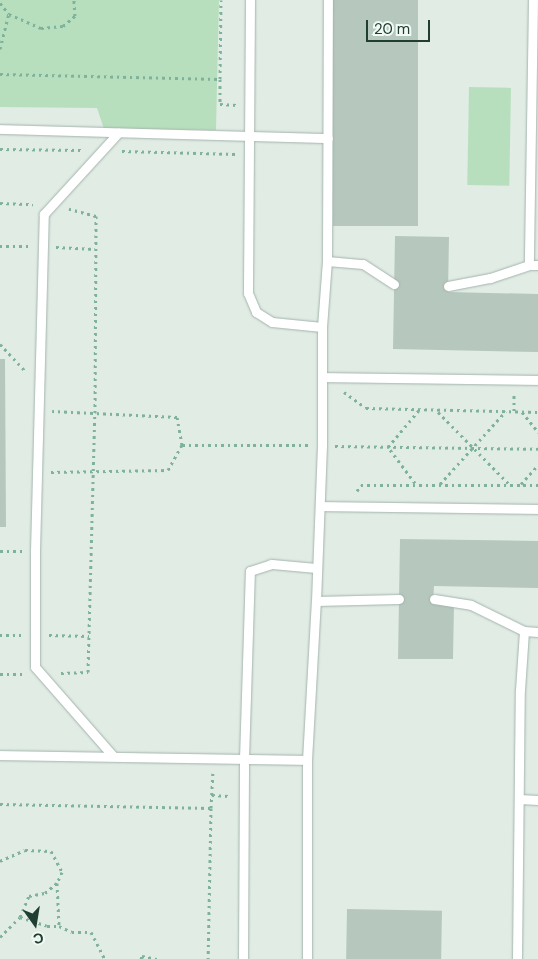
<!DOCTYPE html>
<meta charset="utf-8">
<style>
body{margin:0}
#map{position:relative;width:538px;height:959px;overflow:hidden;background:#e1ece5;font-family:"DM Sans",sans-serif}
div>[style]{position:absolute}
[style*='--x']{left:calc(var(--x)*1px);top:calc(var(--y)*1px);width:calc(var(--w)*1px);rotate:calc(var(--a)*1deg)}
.green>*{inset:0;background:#b8dfbd;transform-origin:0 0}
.building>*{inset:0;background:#b6c7be;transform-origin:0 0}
.path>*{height:3px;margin-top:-1.5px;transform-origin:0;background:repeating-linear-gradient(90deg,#7fb29b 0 2.5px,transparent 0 6.5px)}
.roads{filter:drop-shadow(0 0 1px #a3b4ac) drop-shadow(0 0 1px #a3b4ac)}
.service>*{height:9px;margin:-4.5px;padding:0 4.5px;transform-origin:4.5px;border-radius:4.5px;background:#fff}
span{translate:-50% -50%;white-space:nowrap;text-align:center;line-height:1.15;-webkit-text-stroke:4.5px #f1f9f4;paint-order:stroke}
.north{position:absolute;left:10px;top:899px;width:50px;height:50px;-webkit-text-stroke:4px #f1f9f4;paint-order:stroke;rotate:167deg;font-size:14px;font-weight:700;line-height:20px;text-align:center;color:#203e32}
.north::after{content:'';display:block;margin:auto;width:18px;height:22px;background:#203e32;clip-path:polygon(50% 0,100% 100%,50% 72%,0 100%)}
.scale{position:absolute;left:366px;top:20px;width:64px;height:22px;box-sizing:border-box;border:2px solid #203e32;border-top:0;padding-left:6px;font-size:15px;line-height:18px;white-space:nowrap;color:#203e32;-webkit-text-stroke:4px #f1f9f4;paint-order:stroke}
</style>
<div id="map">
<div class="green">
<div style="clip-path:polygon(0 0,219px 0,216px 130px,104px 129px,97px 108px,0 107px)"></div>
<div style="left:469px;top:87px;width:42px;height:98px;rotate:1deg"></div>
</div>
<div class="building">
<div style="left:333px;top:0;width:85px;height:226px"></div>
<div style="clip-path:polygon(395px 236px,449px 237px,448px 292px,538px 294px,538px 352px,393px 349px)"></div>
<div style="clip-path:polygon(0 359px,5px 359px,6px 527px,0 527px)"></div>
<div style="clip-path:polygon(400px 539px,538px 541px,538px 588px,434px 586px,433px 604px,454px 604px,453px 659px,398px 659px)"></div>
<div style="left:347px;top:909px;width:95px;height:50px;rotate:1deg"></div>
</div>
<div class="path">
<div style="--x:0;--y:3;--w:14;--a:51"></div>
<div style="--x:9;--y:14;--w:35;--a:24"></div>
<div style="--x:41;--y:28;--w:22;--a:-5"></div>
<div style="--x:63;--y:26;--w:16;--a:-40"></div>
<div style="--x:75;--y:16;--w:16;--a:-94"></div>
<div style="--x:0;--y:49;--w:36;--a:-76"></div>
<div style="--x:0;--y:74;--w:220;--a:1.3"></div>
<div style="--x:220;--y:79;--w:25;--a:90"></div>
<div style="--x:220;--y:104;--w:17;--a:3"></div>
<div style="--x:220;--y:79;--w:79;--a:-89.3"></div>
<div style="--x:0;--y:149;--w:81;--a:0.7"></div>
<div style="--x:122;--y:151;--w:114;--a:1.5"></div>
<div style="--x:0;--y:203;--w:33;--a:2"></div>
<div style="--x:0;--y:246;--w:30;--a:0"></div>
<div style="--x:56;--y:247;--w:39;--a:3"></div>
<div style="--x:0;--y:344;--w:37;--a:47"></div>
<div style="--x:344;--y:392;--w:27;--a:36"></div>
<div style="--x:366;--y:408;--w:172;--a:1.3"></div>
<div style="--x:514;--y:411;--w:18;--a:-90"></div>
<div style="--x:438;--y:412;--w:101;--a:45.4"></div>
<div style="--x:522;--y:412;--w:26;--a:51"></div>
<div style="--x:182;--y:445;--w:127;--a:0"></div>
<div style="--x:335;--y:446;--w:203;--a:0.8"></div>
<div style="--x:51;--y:472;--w:117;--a:-1"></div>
<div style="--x:168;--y:470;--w:29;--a:-61"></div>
<div style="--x:182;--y:445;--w:28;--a:-100"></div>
<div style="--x:177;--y:417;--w:125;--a:-177.3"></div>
<div style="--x:415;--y:483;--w:45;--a:-126.9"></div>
<div style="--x:388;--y:447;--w:48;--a:-50"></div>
<div style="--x:440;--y:484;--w:98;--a:-47.9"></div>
<div style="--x:521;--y:484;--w:25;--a:-48"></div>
<div style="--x:357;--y:491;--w:7;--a:-56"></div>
<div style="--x:361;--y:485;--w:177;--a:0"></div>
<div style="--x:0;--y:551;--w:22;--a:0"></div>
<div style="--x:0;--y:635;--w:21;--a:0"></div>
<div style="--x:49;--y:635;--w:40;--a:1.4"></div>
<div style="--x:61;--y:673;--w:27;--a:-2"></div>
<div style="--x:88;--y:672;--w:259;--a:-88.5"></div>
<div style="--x:95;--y:413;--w:197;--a:-89.7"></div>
<div style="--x:96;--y:216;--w:28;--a:-165"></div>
<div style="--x:0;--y:674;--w:22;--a:0"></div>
<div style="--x:212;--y:795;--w:17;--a:3"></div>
<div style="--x:0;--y:804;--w:211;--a:1.1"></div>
<div style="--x:211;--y:808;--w:151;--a:91.1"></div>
<div style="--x:211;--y:808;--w:35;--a:-87"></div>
<div style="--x:0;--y:861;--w:27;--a:-24"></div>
<div style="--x:25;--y:850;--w:26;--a:2"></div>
<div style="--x:51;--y:851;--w:24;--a:62"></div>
<div style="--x:62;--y:872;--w:12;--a:114"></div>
<div style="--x:57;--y:883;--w:43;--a:87.3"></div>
<div style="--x:20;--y:917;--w:23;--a:-67"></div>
<div style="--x:29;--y:896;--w:16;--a:-11"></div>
<div style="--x:45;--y:893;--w:16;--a:-40"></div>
<div style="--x:0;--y:937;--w:28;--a:-45"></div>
<div style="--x:20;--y:917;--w:28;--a:18"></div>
<div style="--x:47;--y:926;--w:12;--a:0"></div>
<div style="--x:59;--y:926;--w:14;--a:25"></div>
<div style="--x:72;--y:932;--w:19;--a:0"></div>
<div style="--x:91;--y:932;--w:30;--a:63"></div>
<div style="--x:141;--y:959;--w:3;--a:-72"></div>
<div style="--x:142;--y:956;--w:15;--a:11"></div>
</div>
<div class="roads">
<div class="service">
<div style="--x:250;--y:0;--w:293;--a:90.4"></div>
<div style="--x:248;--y:293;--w:21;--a:67"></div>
<div style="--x:256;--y:312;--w:19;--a:32"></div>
<div style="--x:272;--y:322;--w:50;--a:5.7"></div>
<div style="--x:533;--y:0;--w:265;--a:90.9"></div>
<div style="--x:529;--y:265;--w:9;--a:0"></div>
<div style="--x:0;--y:129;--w:328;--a:1.6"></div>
<div style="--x:327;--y:261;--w:36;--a:5"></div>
<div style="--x:363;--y:264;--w:37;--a:33"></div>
<div style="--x:448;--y:286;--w:43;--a:-10.8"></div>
<div style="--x:490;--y:278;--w:41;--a:-18.4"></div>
<div style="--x:322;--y:377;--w:216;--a:0.8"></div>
<div style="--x:320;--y:506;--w:218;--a:0.8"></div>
<div style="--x:434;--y:599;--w:37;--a:9"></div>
<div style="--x:471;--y:605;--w:59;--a:26.1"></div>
<div style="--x:316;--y:601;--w:83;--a:-1.4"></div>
<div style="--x:0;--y:755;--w:307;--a:0.9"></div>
<div style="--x:113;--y:756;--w:118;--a:-131.2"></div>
<div style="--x:35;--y:667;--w:116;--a:-90"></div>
<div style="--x:35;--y:551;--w:337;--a:-88.5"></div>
<div style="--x:44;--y:214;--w:110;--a:-47.6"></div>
<div style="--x:519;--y:799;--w:19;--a:3"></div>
<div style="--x:243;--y:959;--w:200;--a:-89.7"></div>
<div style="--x:244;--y:759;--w:188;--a:-88.2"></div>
<div style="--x:250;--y:571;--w:22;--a:-18"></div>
<div style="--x:271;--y:564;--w:46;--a:5"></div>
<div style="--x:307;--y:959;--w:199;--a:-90"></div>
<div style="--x:307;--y:760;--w:159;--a:-86.8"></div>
<div style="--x:316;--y:601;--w:156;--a:-87.8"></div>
<div style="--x:322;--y:445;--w:118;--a:-90"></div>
<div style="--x:322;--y:327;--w:66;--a:-85.7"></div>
<div style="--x:327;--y:261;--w:261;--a:-89.8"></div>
<div style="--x:517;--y:959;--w:269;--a:-89.4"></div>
<div style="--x:520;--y:690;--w:59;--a:-86.1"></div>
<div style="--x:524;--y:631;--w:14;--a:4"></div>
</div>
</div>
<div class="north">С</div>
<div class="scale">20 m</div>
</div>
